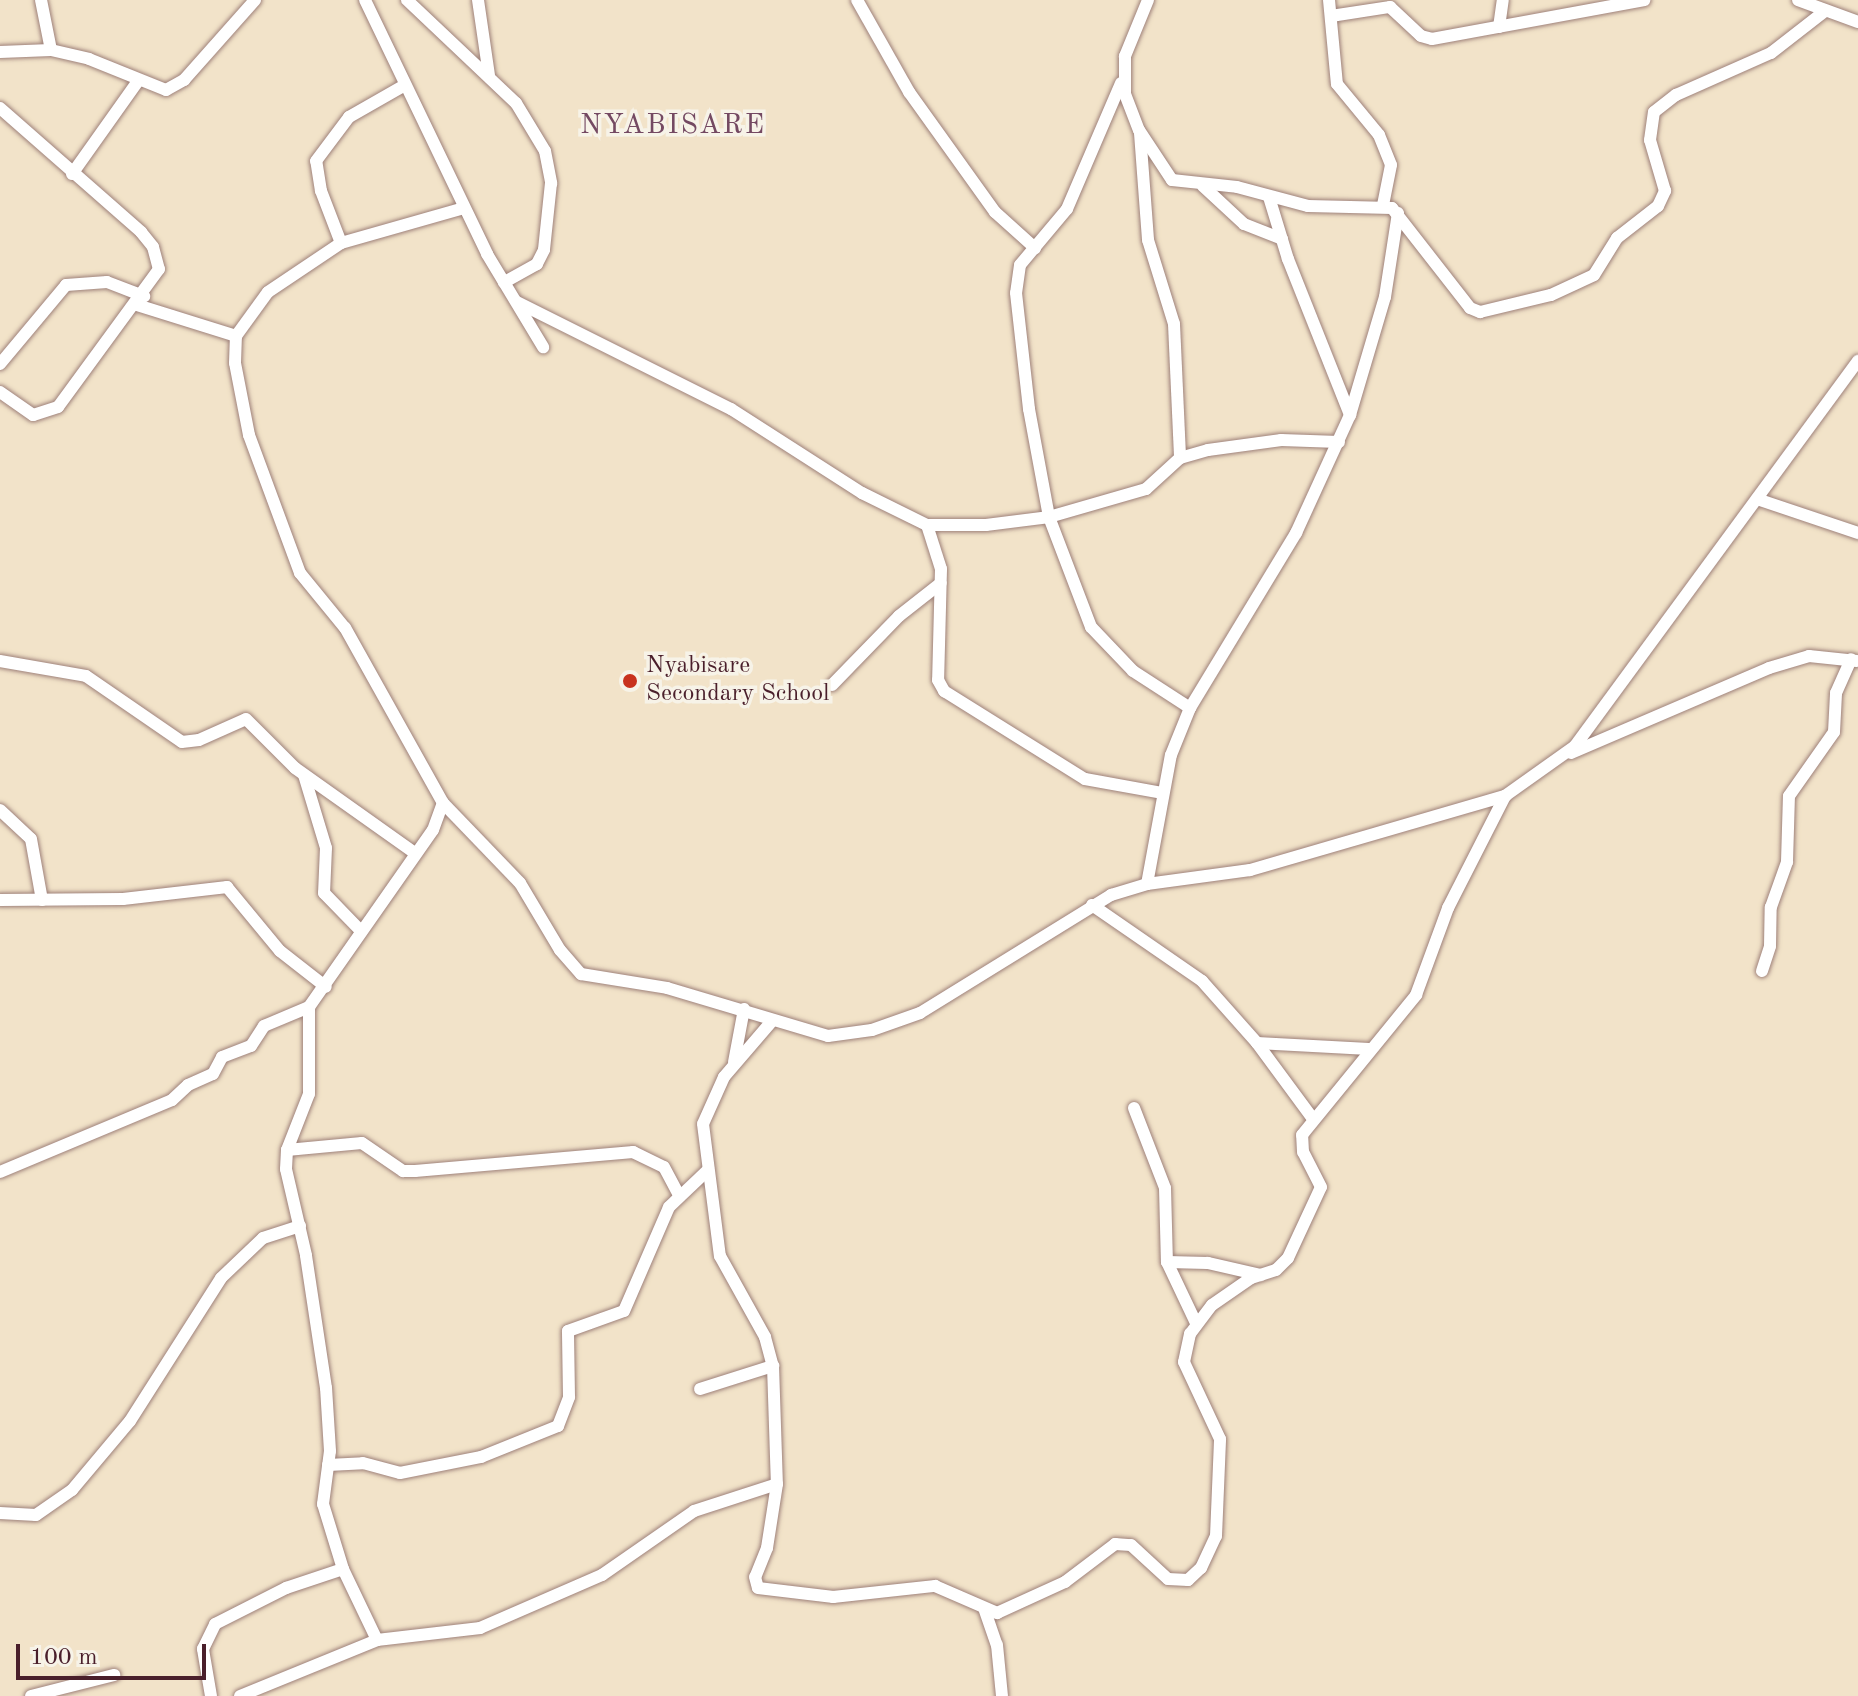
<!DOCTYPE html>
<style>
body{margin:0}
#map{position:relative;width:1858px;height:1696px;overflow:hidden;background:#f2e3c9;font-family:"Old Standard TT",serif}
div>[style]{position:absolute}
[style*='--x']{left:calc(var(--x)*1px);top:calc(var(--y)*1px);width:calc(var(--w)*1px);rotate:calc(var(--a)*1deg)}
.roads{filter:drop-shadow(0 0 2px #9e817a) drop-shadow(0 0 2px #9e817a)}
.street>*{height:12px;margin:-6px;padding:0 6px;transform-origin:6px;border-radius:6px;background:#fff}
.dots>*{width:22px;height:22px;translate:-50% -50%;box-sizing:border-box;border:4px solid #f7f3e8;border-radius:50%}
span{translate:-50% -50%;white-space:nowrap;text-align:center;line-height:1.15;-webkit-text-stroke:7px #f7f3e8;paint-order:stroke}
.poi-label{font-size:24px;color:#4a1f2b}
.left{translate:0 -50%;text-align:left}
.quarter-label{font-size:28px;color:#744962;letter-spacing:2px}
.scale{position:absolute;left:16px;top:1644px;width:190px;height:36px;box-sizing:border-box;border:4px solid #4a1f2b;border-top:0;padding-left:10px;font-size:24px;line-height:28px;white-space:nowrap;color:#4a1f2b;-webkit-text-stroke:6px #f7f3e8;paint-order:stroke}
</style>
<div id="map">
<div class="roads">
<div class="street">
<div style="--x:41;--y:0;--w:51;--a:78.7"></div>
<div style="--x:365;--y:0;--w:282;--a:64.3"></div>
<div style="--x:487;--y:254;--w:109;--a:58.9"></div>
<div style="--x:407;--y:0;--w:150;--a:43.4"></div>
<div style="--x:516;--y:103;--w:56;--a:58.9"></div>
<div style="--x:545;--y:151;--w:33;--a:79"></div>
<div style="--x:551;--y:183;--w:67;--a:96"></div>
<div style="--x:544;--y:250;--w:16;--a:117"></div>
<div style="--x:537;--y:264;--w:38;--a:151"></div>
<div style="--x:478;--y:0;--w:76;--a:81.7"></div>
<div style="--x:857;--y:0;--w:106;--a:60.5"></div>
<div style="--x:909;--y:92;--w:148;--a:54.4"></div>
<div style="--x:995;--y:212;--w:54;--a:42"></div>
<div style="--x:1148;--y:0;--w:61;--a:112.3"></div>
<div style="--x:1125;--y:56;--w:38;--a:90"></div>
<div style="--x:1125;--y:94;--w:39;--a:69"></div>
<div style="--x:1139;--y:130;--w:60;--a:56.6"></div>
<div style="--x:1172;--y:180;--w:65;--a:6.1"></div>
<div style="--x:1237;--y:187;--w:73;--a:15"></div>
<div style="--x:1308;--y:206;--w:84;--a:1.4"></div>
<div style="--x:1392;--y:208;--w:127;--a:52"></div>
<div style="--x:1470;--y:308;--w:11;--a:22"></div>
<div style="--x:1480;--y:312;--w:73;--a:-13.5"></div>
<div style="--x:1551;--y:295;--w:47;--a:-24.9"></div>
<div style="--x:1594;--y:275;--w:44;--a:-58.1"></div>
<div style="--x:1617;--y:238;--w:52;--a:-38"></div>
<div style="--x:1658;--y:206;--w:17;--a:-65"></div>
<div style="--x:1665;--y:191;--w:53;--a:-106.4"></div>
<div style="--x:1650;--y:140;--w:28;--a:-82"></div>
<div style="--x:1654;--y:112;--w:28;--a:-38"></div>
<div style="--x:1676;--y:95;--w:104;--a:-23.9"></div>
<div style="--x:1771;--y:53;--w:68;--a:-37.9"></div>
<div style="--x:1329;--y:0;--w:84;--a:84.6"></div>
<div style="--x:1337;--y:84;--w:66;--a:50.5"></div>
<div style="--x:1379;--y:135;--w:32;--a:68"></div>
<div style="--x:1391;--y:165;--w:41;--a:101.3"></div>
<div style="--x:1798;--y:0;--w:64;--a:20.1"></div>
<div style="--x:1331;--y:16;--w:60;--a:-8.7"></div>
<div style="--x:1390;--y:7;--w:42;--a:43.1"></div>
<div style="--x:1421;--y:36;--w:11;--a:15"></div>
<div style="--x:1432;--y:39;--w:216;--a:-10.4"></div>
<div style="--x:1499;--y:27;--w:27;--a:-82"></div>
<div style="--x:0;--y:52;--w:51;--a:-2.2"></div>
<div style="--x:51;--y:50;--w:39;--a:13"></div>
<div style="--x:89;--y:59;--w:83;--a:21.9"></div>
<div style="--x:166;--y:90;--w:21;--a:-29"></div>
<div style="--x:184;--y:80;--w:107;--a:-48.4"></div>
<div style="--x:1121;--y:83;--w:137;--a:113.2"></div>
<div style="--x:1067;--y:209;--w:73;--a:130"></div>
<div style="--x:1020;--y:265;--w:28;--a:98"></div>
<div style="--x:1016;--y:293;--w:117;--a:83.6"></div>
<div style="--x:1029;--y:409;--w:110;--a:79.5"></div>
<div style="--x:1049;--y:517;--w:118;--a:69.1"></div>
<div style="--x:1091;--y:627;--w:61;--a:46.3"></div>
<div style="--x:1133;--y:671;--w:68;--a:33"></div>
<div style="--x:0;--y:108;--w:188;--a:41.3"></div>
<div style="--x:141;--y:232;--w:19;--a:51"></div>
<div style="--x:153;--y:247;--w:23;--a:75"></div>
<div style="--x:159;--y:269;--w:171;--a:126.2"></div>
<div style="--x:58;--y:407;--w:26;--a:162"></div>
<div style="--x:33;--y:415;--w:40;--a:-145.1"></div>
<div style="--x:1140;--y:133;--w:107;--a:85.7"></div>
<div style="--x:1148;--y:240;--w:88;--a:72.8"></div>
<div style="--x:1174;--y:324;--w:134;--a:87.4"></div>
<div style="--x:72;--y:174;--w:114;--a:-54.6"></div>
<div style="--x:1203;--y:186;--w:56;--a:42.8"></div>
<div style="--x:1244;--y:224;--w:41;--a:21.5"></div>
<div style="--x:1269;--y:197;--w:65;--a:73"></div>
<div style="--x:1288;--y:259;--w:168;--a:68.3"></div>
<div style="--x:341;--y:243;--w:56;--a:-111"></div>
<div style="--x:321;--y:191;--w:30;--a:-99"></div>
<div style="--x:316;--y:161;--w:55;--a:-53.1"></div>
<div style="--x:349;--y:117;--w:64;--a:-29.7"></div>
<div style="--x:517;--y:302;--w:239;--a:26.6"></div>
<div style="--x:731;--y:409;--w:156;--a:32.7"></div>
<div style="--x:862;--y:493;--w:72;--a:26.2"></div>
<div style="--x:927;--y:525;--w:46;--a:72.3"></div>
<div style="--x:941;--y:569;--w:111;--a:91.5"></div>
<div style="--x:938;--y:680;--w:13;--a:61"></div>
<div style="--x:944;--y:691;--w:166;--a:32"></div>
<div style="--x:1085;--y:779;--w:78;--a:10.3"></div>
<div style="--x:137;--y:305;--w:104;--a:17.4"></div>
<div style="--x:0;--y:364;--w:103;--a:-50.1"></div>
<div style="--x:66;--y:285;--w:41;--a:-4.2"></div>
<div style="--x:107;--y:282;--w:40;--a:21"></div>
<div style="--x:1757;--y:499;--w:107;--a:18.6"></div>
<div style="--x:927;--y:525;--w:59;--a:0"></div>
<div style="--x:986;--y:525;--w:64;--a:-7.2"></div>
<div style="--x:1049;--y:517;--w:101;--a:-16.1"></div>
<div style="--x:1146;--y:489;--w:46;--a:-42.4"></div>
<div style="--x:1180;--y:458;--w:29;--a:-16"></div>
<div style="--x:1208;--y:450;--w:74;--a:-7.8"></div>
<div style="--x:1281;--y:440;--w:58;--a:2"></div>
<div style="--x:0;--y:661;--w:87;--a:9.9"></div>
<div style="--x:86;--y:676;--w:116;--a:34.5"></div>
<div style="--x:182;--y:742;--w:17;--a:-7"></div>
<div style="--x:199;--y:740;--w:51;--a:-24.1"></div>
<div style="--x:246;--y:719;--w:69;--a:45"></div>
<div style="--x:295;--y:768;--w:148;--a:35.4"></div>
<div style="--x:832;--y:685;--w:96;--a:-45.8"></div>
<div style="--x:899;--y:616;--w:53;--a:-38.2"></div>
<div style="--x:1571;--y:753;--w:215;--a:-23.2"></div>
<div style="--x:1769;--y:668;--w:42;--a:-16.7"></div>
<div style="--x:1809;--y:656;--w:48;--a:5.9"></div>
<div style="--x:304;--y:775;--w:76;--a:73.2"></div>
<div style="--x:326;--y:848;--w:45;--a:92.5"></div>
<div style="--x:324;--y:893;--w:50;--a:45.8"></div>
<div style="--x:443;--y:803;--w:111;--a:46.1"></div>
<div style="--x:520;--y:883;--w:78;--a:59.2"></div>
<div style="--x:560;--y:950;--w:32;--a:49"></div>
<div style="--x:581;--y:974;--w:87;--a:9.2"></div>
<div style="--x:667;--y:988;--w:168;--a:16.6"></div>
<div style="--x:828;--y:1036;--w:44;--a:-7.8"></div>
<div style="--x:872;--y:1030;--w:51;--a:-19.5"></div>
<div style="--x:920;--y:1013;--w:225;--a:-31.7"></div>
<div style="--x:1111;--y:895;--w:38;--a:-17"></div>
<div style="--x:1147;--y:884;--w:104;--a:-7.7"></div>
<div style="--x:1250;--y:870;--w:266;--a:-16.2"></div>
<div style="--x:0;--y:810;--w:42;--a:43.1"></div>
<div style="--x:31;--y:839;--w:62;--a:79.8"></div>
<div style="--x:1147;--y:884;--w:131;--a:-79.5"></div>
<div style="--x:1171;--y:755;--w:51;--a:-68"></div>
<div style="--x:1190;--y:708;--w:205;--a:-58.8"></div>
<div style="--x:1296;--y:533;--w:130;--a:-65.4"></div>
<div style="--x:1350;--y:415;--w:123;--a:-73.5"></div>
<div style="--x:1385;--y:297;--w:85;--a:-81.2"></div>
<div style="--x:0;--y:900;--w:123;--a:-0.5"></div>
<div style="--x:123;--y:899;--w:105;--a:-6.6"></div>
<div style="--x:227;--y:887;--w:83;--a:50.4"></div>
<div style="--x:280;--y:951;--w:58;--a:38"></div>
<div style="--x:1092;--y:905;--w:134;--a:34.6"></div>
<div style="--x:1202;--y:981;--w:83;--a:48.4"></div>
<div style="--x:1257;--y:1043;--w:112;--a:3.1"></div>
<div style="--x:1762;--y:971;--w:26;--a:-72"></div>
<div style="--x:1770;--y:946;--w:39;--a:-89"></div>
<div style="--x:1771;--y:907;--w:48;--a:-70.4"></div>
<div style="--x:1787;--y:862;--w:66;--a:-88.3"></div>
<div style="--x:1789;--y:796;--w:78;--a:-54.9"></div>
<div style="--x:1834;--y:732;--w:39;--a:-87"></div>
<div style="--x:1836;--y:693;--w:37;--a:-66"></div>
<div style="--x:772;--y:1021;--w:74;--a:130.6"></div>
<div style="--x:724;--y:1077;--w:51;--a:114.1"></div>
<div style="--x:703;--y:1124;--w:133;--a:82.7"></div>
<div style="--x:720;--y:1256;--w:93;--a:60.9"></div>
<div style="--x:765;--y:1337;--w:30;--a:75"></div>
<div style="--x:773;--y:1366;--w:118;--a:88.1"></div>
<div style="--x:777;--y:1484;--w:65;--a:98.9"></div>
<div style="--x:767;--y:1548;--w:31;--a:112"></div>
<div style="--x:755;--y:1577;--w:11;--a:75"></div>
<div style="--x:758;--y:1588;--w:76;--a:6.8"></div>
<div style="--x:833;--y:1597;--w:103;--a:-6.2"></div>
<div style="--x:935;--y:1586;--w:68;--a:23.5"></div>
<div style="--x:997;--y:1613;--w:75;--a:-24.5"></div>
<div style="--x:1065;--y:1582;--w:63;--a:-37.2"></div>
<div style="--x:1115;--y:1544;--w:16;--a:4"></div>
<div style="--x:1131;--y:1545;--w:50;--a:42.6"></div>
<div style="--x:1168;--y:1579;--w:20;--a:3"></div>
<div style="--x:1188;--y:1580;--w:18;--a:-43"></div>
<div style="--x:1201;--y:1568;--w:35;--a:-65"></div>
<div style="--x:1216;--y:1536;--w:97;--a:-87.6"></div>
<div style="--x:1220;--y:1439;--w:85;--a:-115.1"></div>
<div style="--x:1184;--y:1362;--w:29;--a:-78"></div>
<div style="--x:1190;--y:1334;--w:36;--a:-53"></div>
<div style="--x:1212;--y:1305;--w:47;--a:-34.7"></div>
<div style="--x:1251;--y:1278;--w:26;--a:-18"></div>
<div style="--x:1276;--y:1270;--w:17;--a:-45"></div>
<div style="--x:1288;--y:1258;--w:78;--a:-65.1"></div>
<div style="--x:1321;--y:1187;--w:39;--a:-117"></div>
<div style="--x:1303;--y:1152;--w:17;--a:-93"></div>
<div style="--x:1302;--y:1135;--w:181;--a:-50.8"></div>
<div style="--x:1416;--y:995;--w:93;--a:-69.8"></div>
<div style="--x:1448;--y:908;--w:126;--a:-63"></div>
<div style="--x:1505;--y:796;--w:86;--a:-35.5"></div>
<div style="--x:1575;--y:746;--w:478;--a:-53.7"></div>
<div style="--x:1257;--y:1043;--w:94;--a:53.6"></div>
<div style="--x:734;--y:1062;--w:54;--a:-79.3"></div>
<div style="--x:1134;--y:1108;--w:86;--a:68.8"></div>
<div style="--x:1165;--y:1188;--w:74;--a:88.5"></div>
<div style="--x:1167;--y:1262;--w:68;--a:64.6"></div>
<div style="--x:287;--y:1150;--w:75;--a:-5.3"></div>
<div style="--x:362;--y:1143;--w:50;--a:34.3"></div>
<div style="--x:403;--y:1171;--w:12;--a:0"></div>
<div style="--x:415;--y:1171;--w:219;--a:-5"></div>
<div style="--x:633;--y:1152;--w:34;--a:26"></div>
<div style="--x:664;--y:1167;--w:32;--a:62"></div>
<div style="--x:0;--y:1172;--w:186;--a:-22.7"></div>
<div style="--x:172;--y:1100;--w:22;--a:-43"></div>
<div style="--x:188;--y:1085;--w:27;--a:-24"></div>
<div style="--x:213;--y:1074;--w:19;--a:-62"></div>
<div style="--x:222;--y:1057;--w:31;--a:-21"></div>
<div style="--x:251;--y:1046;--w:24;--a:-57"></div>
<div style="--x:264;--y:1026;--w:49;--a:-22.9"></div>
<div style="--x:1167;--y:1262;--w:41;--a:1.4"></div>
<div style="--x:1208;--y:1263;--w:54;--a:12.8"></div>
<div style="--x:700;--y:1389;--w:77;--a:-17.5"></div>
<div style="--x:328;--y:1465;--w:35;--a:-3"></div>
<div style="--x:363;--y:1463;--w:38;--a:15"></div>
<div style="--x:400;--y:1473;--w:83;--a:-11.2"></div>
<div style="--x:481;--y:1457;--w:83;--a:-21.9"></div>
<div style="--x:558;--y:1426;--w:31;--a:-69"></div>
<div style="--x:569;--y:1397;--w:66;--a:-90.9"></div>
<div style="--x:568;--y:1331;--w:59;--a:-19.7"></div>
<div style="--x:624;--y:1311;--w:113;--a:-66.6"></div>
<div style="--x:669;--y:1207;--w:54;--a:-43.5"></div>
<div style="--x:0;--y:1513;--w:36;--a:3"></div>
<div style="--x:36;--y:1515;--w:44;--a:-34.8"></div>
<div style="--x:72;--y:1490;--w:90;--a:-50"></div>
<div style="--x:130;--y:1421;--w:169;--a:-57.5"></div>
<div style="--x:221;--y:1278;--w:58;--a:-43.6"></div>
<div style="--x:263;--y:1238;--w:39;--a:-18"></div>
<div style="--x:984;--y:1608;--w:39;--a:71"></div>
<div style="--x:997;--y:1645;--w:51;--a:84.4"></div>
<div style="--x:377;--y:1640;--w:79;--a:-115.6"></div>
<div style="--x:343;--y:1569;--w:68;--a:-107.1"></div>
<div style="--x:323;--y:1504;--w:53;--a:-82.5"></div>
<div style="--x:330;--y:1451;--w:63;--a:-93.6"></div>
<div style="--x:326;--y:1388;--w:134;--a:-98.6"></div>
<div style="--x:306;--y:1255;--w:88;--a:-103.1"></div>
<div style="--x:286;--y:1169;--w:19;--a:-87"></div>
<div style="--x:287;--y:1150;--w:60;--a:-68.6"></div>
<div style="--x:309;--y:1094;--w:87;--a:-90"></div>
<div style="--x:309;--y:1007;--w:216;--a:-55"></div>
<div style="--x:433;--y:830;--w:29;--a:-70"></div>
<div style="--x:443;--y:803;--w:201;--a:-119.2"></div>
<div style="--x:345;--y:628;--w:71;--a:-129.3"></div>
<div style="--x:300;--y:573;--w:147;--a:-110.3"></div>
<div style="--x:249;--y:435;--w:73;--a:-101"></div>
<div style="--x:235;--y:363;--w:27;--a:-88"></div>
<div style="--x:236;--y:336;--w:54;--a:-54"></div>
<div style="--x:268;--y:292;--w:88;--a:-33.9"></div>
<div style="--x:341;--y:243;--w:128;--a:-15.9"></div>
<div style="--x:31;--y:1696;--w:86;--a:-14.2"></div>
<div style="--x:211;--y:1696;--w:48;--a:-99.7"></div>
<div style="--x:203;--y:1649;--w:28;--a:-64"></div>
<div style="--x:215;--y:1624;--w:80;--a:-26.9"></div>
<div style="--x:286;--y:1588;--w:60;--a:-18.4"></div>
<div style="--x:240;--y:1696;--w:148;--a:-22.2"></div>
<div style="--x:377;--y:1640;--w:104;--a:-6.6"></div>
<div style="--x:480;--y:1628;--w:133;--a:-23.5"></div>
<div style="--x:602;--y:1575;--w:112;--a:-34.8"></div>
<div style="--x:694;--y:1511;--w:87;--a:-18"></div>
</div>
</div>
<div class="dots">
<div style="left:630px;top:681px;background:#c8321e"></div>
</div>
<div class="poi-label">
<span class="left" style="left:646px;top:681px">Nyabisare<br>Secondary School</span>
</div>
<div class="quarter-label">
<span style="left:673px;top:126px">NYABISARE</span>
</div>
<div class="scale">100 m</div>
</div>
